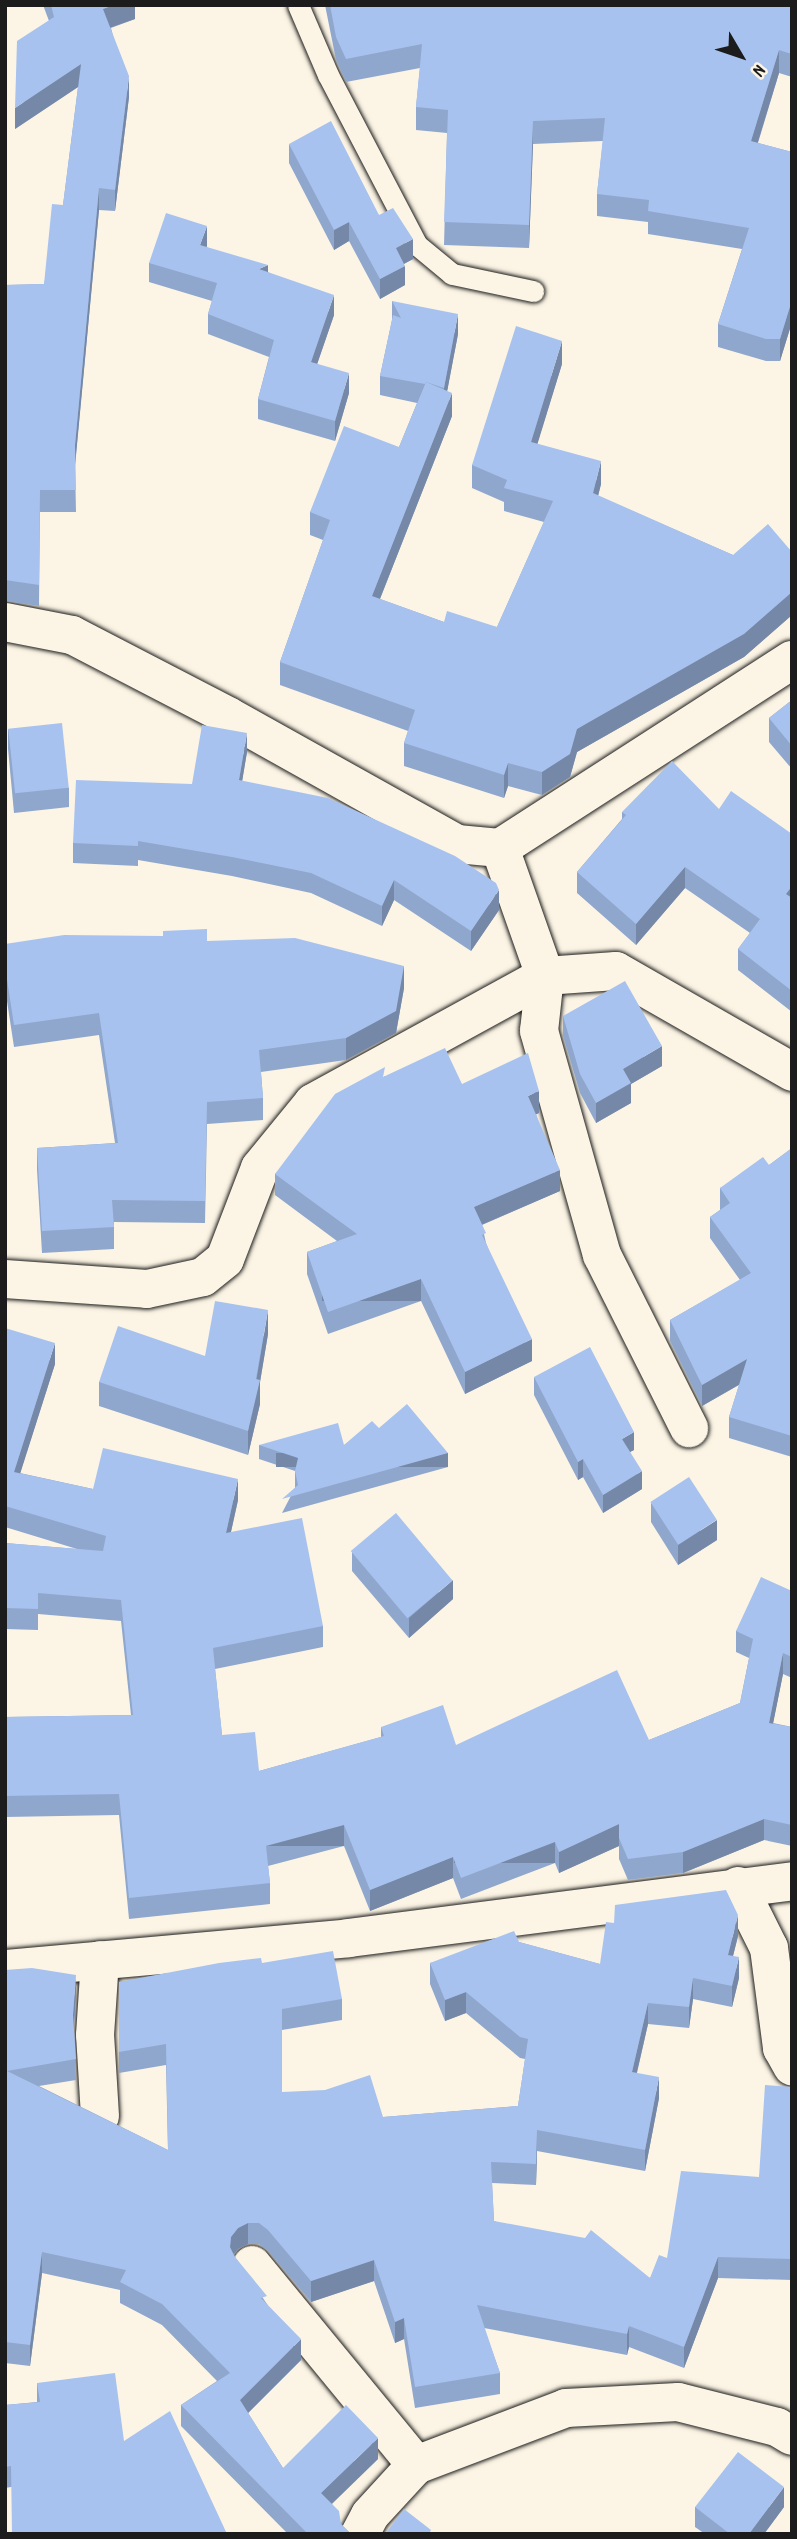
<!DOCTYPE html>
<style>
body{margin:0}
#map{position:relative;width:797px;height:2539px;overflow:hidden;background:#fcf5e5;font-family:Dekko,sans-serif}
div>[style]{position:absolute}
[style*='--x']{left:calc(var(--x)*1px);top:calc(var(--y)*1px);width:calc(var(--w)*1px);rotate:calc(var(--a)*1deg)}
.roads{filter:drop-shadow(0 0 2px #1c1c1c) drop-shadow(0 0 2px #1c1c1c)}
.service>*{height:21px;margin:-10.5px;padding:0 10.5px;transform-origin:10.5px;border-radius:10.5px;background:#fcf5e5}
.minor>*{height:38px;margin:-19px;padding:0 19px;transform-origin:19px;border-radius:19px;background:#fcf5e5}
.wall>*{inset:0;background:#90a7cd}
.shaded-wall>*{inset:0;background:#7588a7;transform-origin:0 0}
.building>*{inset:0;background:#a7c2ee;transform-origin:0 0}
span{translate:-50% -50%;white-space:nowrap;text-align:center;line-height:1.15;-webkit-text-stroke:5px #fcf5e5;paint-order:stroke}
.frame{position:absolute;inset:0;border:7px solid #1c1c1c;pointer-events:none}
.north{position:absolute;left:706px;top:21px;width:70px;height:70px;-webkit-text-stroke:5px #fcf5e5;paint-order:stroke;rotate:129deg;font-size:19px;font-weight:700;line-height:28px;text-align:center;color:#1c1c1c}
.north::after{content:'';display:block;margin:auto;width:24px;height:32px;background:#1c1c1c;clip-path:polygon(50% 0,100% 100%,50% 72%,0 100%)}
</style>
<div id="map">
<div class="roads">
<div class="service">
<div style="--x:298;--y:5;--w:76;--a:66.8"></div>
<div style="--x:328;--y:75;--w:192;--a:62.4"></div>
<div style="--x:417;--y:245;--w:45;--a:39.6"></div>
<div style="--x:452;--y:274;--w:83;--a:11.9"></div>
</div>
<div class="minor">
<div style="--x:5;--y:622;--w:68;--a:11"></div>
<div style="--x:72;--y:635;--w:176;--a:27.4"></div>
<div style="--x:228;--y:716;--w:262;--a:29.2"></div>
<div style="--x:457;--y:844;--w:43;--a:5.3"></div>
<div style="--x:500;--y:848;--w:347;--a:-32.8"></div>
<div style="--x:500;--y:848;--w:136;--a:70.6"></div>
<div style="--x:545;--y:976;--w:55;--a:96.2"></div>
<div style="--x:539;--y:1031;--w:233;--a:74.3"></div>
<div style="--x:602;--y:1255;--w:194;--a:63.3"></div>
<div style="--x:5;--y:1279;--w:142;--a:4"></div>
<div style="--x:147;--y:1289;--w:57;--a:-12.1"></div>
<div style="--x:203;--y:1277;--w:28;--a:-39"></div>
<div style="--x:225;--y:1259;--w:97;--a:-69"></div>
<div style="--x:260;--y:1168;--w:84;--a:-50.8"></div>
<div style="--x:313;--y:1103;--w:264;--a:-28.7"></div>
<div style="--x:545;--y:976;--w:71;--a:-4"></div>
<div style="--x:616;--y:971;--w:203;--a:29.8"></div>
<div style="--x:738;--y:1886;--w:69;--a:63.4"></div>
<div style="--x:769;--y:1948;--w:101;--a:82.6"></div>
<div style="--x:782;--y:2048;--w:21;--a:61"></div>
<div style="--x:5;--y:1969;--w:345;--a:-5.1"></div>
<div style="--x:349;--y:1938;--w:447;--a:-7.3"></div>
<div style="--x:100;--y:2116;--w:81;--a:-93.5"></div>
<div style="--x:95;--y:2035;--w:75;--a:-86.2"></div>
<div style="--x:252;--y:2265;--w:259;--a:50.6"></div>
<div style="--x:360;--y:2534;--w:21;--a:-62"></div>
<div style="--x:370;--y:2515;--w:68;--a:-47.4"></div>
<div style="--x:416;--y:2465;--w:160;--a:-20.8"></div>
<div style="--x:566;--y:2408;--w:112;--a:-3.1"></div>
<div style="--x:678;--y:2402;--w:102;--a:14.2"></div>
<div style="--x:777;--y:2427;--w:17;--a:31"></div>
</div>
</div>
<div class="wall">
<div style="clip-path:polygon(43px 5px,135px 5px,135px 19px,111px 28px,129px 97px,115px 211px,99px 210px,75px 464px,76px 512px,40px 512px,39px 606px,5px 601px,5px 285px,44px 284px,63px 205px,78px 87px,15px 129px,49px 21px)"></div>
<div style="clip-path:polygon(325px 5px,784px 5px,792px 8px,792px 77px,779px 73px,758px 143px,792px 152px,792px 322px,780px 361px,766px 361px,718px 347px,718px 324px,742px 249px,648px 234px,648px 222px,597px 216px,597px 194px,603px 141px,533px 144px,529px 248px,444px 245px,447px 133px,416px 130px,416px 107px,420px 68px,346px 82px,336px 60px)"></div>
<div style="clip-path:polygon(289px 144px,379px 215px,413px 259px,404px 264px,405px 285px,380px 299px,349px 241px,334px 250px,289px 163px)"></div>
<div style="clip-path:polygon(207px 246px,206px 247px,268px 272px,334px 315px,317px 364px,349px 393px,335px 441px,258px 419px,258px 399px,269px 357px,208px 334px,208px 314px,212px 301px,149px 282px,149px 263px)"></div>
<div style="clip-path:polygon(392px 301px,458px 334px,447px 391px,452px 416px,380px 599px,444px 622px,497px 627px,544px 522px,504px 511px,504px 502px,472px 488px,472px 465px,562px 364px,537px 444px,601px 484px,598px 496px,733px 555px,792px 552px,792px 615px,744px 657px,577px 752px,570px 777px,542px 795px,508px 786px,504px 798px,404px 766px,404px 743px,408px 731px,280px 685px,280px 662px,323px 540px,310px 535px,310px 512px,399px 447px,417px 403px,380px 395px,380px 376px,392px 320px)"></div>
<div style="clip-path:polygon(792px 700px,792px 769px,769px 742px,769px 718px)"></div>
<div style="clip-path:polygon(8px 729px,69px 788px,69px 807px,14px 813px,8px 749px)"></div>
<div style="clip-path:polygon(247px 752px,242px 781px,499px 910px,471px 951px,394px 900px,382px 926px,311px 893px,232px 876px,138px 860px,138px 866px,73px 863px,73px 843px,192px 784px)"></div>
<div style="clip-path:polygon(719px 809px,792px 834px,792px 1012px,738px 970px,738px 949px,750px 933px,685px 888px,636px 945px,577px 893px,577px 872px,622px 819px,622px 812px)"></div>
<div style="clip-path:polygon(207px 941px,404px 988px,396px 1033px,346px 1060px,261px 1072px,263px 1098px,263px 1120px,207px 1124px,205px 1223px,114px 1222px,114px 1249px,42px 1253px,37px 1170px,37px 1148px,115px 1143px,99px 1035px,14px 1047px,5px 988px,5px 944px)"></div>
<div style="clip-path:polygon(563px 1016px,662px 1066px,631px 1084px,631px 1103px,596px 1123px,580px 1093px,563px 1036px)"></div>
<div style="clip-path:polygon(385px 1076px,462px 1084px,539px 1113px,536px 1114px,560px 1191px,482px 1225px,486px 1243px,532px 1361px,465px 1394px,421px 1301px,328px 1334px,307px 1274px,307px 1252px,337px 1241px,275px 1195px,275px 1174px)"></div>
<div style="clip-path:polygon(792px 1148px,792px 1457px,729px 1438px,729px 1417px,739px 1385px,702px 1406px,670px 1341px,670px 1320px,740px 1280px,710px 1238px,710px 1217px,720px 1210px,720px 1188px,769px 1165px)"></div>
<div style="clip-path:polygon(5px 1328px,55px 1364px,20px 1473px,93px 1489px,238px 1500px,231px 1532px,323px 1626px,323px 1647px,215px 1669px,222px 1735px,259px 1771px,381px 1737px,381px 1727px,456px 1745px,649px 1740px,740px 1703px,749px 1658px,736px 1652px,736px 1631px,792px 1591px,792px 1678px,783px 1674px,773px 1723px,792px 1727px,792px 1846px,764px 1840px,683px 1873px,628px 1880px,619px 1859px,619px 1846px,559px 1873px,555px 1863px,461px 1899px,453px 1878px,370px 1911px,344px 1846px,268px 1866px,270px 1883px,270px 1904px,129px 1919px,119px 1815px,5px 1817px,5px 1717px,131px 1715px,121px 1621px,38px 1614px,38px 1630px,5px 1629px,5px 1543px,77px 1549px,5px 1527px)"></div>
<div style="clip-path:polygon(268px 1334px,260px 1382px,260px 1404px,248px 1455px,99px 1406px,99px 1382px,205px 1356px)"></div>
<div style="clip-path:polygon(534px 1377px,634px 1450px,630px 1452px,642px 1489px,603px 1513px,583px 1477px,578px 1480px,534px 1395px)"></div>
<div style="clip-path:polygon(379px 1428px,448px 1467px,282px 1513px,295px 1488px,295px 1471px,259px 1459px,259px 1445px,344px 1445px)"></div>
<div style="clip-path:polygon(651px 1503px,717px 1540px,678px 1565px,651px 1522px)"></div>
<div style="clip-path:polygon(352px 1552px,453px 1599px,409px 1638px,352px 1571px)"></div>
<div style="clip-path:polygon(738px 1936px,733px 1956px,739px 1978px,732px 2007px,693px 1999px,689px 2028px,648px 2024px,637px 2073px,659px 2098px,645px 2171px,537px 2151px,536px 2185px,492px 2183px,494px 2221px,650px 2278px,667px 2258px,759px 2177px,792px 2087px,792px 2280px,718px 2278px,684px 2368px,629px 2347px,627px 2355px,484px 2328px,500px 2373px,500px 2394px,415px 2408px,404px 2339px,395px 2343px,374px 2281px,311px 2302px,268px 2251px,259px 2244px,248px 2244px,238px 2249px,234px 2255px,235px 2257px,267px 2304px,301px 2360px,248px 2413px,283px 2468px,378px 2459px,332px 2504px,341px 2524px,349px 2532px,357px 2534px,288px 2534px,181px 2426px,181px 2405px,217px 2381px,162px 2325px,120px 2303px,120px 2290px,42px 2273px,30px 2366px,5px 2363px,5px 1970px,76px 1996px,74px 2026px,76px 2080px,39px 2086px,168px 2150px,166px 2065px,119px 2073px,119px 1982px,262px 1963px,342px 1999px,342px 2020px,282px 2030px,282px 2092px,383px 2117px,518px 2106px,525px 2059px,520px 2058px,466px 2013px,445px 2021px,430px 1984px,430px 1963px,519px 1942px,600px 1964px)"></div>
<div style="clip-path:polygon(37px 2383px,124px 2441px,11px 2487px,5px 2488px,5px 2405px,37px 2402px)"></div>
<div style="clip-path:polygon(695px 2507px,784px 2507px,764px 2534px,705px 2534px,695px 2527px)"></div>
</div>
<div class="shaded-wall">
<div style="clip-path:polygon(114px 5px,135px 5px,135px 19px,103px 30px,103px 9px)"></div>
<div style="clip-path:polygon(779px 50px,779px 73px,751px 164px,751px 141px)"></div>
<div style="clip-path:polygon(81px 64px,81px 85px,15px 129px,15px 108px)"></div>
<div style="clip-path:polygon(129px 76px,129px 97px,115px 211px,115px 190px)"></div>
<div style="clip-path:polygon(533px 121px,533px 144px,529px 248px,529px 225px)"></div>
<div style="clip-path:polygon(99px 188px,99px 210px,75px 466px,75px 445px)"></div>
<div style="clip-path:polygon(349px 222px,349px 241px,334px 250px,334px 230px)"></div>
<div style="clip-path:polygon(207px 226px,207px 246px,200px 265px,200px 245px)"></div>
<div style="clip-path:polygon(413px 239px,413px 259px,396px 268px,396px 248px)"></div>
<div style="clip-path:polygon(268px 265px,268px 285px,259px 269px)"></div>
<div style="clip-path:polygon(405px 266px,405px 285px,380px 299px,380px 279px)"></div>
<div style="clip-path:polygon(334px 295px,334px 315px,311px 382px,311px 362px)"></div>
<div style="clip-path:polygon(792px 300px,792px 322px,780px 361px,780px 339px)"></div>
<div style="clip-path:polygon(458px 314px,458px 334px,444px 408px,444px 388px)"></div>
<div style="clip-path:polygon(562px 341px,562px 364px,531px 465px,531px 442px)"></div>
<div style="clip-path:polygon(349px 373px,349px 393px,335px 441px,335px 421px)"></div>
<div style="clip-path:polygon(452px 393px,452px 416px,372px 619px,372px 596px)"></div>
<div style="clip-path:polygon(601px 461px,601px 484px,593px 516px,593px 493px)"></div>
<div style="clip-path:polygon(792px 592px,792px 615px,744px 657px,577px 752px,570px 777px,542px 795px,542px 772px,577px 729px)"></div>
<div style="clip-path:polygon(247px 733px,247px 752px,239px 800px,239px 780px)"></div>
<div style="clip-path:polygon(508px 763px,508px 786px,504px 798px,504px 775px)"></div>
<div style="clip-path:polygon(685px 867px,685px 888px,636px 945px,636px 924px)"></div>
<div style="clip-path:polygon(394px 880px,394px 900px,382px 926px,382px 906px)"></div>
<div style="clip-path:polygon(792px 886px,792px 907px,786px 894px)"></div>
<div style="clip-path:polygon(499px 890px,499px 910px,471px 951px,471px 931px)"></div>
<div style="clip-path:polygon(404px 966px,404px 988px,396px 1033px,346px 1060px,346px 1038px)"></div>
<div style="clip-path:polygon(662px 1046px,662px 1066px,631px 1084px,631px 1103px,596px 1123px,596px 1103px,623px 1069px)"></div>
<div style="clip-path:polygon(539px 1091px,539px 1113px,528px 1118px,528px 1096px)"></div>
<div style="clip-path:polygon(560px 1170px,560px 1191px,474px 1228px,474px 1207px)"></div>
<div style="left:421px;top:1279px;width:22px;height:99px;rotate:90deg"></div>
<div style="clip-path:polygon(268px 1310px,268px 1334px,260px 1382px,260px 1404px,248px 1455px,248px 1431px)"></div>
<div style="clip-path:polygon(532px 1339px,532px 1361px,465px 1394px,465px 1372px)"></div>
<div style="clip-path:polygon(55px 1343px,55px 1364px,14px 1493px,14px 1472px)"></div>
<div style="clip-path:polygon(747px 1359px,747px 1380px,702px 1406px,702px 1385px)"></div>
<div style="clip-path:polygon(634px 1432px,634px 1450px,622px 1456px,622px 1439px)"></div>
<div style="left:448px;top:1453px;width:14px;height:172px;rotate:90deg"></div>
<div style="clip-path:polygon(583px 1459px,583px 1477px,578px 1480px,578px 1462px)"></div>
<div style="clip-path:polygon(642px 1471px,642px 1489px,603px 1513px,603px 1495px)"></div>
<div style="clip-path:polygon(238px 1479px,238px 1500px,226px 1554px,226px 1533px)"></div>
<div style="clip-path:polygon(717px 1520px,717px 1540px,678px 1565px,678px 1545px)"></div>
<div style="clip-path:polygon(453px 1580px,453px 1599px,409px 1638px,409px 1618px)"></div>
<div style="clip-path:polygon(783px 1653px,783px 1674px,769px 1744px,769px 1723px)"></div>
<div style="clip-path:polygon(764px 1819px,764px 1840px,683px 1873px,683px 1852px)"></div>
<div style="clip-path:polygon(619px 1824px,619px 1846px,559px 1873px,559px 1852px)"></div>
<div style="left:344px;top:1825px;width:21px;height:81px;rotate:90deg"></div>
<div style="left:555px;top:1842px;width:21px;height:101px;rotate:90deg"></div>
<div style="clip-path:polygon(453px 1857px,453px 1878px,370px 1911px,370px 1890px)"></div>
<div style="clip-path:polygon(738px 1915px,738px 1936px,728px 1976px,728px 1955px)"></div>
<div style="clip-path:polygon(739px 1957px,739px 1978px,732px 2007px,732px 1986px)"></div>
<div style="clip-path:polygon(76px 1975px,76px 1996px,73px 2036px,73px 2015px)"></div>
<div style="clip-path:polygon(693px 1978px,693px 1999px,689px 2028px,689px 2007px)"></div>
<div style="clip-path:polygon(466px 1992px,466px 2013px,445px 2021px,445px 2000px)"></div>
<div style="clip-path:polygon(648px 2003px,648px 2024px,632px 2093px,632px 2072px)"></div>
<div style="clip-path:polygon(659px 2077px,659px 2098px,645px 2171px,645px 2150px)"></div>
<div style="clip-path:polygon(537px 2130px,537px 2151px,536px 2185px,536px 2164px)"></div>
<div style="clip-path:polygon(248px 2223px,248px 2244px,238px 2249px,231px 2258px,230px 2247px,231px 2237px,238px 2228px)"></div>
<div style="clip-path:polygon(42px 2252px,42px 2273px,30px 2366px,30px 2345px)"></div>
<div style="clip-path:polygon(718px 2257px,718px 2278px,684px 2368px,684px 2347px)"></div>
<div style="clip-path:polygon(374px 2260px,374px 2281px,311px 2302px,311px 2281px)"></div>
<div style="clip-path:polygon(404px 2318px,404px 2339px,395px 2343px,395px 2322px)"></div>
<div style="clip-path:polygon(629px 2326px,629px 2347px,627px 2355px,627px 2334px)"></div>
<div style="clip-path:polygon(301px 2339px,301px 2360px,240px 2421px,240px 2400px)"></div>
<div style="clip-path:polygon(378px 2438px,378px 2459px,321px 2514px,321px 2493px)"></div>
<div style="clip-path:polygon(784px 2487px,784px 2507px,764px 2534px,749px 2534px)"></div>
</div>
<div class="building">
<div style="clip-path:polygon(51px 5px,114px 5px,103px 9px,129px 76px,115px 190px,99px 188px,75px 445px,76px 490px,40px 490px,39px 585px,5px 580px,5px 285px,44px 284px,52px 204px,63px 205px,81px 64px,15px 108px,17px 41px,54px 17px)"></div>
<div style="clip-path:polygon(330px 5px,784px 5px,792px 8px,792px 54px,779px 50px,751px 141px,792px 152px,792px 300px,780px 339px,766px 339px,718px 324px,749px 228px,648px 211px,649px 200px,597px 194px,605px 118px,533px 121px,529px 225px,444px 222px,448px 110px,416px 107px,422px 44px,346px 59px,336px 37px)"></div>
<div style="clip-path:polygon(331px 121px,379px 215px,393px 208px,413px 239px,396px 248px,405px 266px,380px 279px,349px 222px,334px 230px,289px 144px)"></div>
<div style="clip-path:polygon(166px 213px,207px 226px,200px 245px,268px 265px,259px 269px,334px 295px,311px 362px,349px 373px,335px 421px,258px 399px,274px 340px,208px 314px,217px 283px,149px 263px)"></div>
<div style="clip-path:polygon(392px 301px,458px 314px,444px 388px,426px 382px,425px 384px,380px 376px,393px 315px,401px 318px)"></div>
<div style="clip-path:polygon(516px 326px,562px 341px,531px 442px,601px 461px,593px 493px,733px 555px,768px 524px,792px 552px,792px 592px,744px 634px,577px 729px,570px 754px,542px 772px,508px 763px,504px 775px,404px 743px,415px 710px,280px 662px,330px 520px,310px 512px,344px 426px,399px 447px,426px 382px,452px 393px,372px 596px,444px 622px,447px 611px,497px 627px,553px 501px,504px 488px,507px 480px,472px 465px)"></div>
<div style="clip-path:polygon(792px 700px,792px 746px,769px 718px)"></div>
<div style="left:62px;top:723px;width:65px;height:54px;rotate:84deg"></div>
<div style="clip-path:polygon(202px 725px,247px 733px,239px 780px,328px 798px,455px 856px,496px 883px,499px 890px,471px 931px,394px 880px,382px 906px,311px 873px,232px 857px,138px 841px,138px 846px,73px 843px,76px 780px,192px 784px)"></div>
<div style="clip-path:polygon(672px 761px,719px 809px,731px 791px,792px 834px,792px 886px,786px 894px,792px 898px,792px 991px,738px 949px,760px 919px,685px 867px,636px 924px,577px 872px,626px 815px,622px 812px)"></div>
<div style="clip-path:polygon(207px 929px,207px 941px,295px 938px,404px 966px,396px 1011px,346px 1038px,259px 1050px,263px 1098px,207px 1102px,205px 1201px,112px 1200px,114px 1227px,42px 1231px,37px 1148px,118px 1143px,99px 1013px,14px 1025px,5px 966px,5px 944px,64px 935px,163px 936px,163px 931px)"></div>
<div style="clip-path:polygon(625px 981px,662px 1046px,623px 1069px,631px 1083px,596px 1103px,580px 1074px,563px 1016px)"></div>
<div style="clip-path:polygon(445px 1048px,462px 1084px,528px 1053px,539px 1091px,528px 1096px,560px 1170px,474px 1207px,486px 1233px,482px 1235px,532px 1339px,465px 1372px,421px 1279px,328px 1312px,307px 1252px,357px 1234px,275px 1174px,335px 1094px,385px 1067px,383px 1077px)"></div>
<div style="clip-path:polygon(792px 1148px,792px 1436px,729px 1417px,747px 1359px,702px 1385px,670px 1320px,751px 1273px,710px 1217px,730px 1203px,720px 1188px,763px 1157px,769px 1165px)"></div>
<div style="clip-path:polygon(215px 1301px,268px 1310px,256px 1379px,260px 1380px,248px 1431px,99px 1382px,118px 1326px,205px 1356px)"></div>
<div style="clip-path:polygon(5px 1328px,55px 1343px,14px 1472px,93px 1489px,103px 1448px,238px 1479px,226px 1533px,302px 1518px,323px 1626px,213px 1648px,222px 1735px,255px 1732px,259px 1771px,384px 1736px,381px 1727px,443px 1705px,456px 1745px,617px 1670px,649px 1740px,740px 1703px,753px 1639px,736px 1631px,761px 1577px,792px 1591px,792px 1657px,783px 1653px,769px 1723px,792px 1727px,792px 1825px,764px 1819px,683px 1852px,628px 1859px,619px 1838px,619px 1824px,559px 1852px,555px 1842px,461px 1878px,453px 1857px,370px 1890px,344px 1825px,266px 1846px,270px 1883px,129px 1898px,119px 1794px,5px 1796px,5px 1717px,133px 1715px,121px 1600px,38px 1593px,38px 1609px,5px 1608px,5px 1543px,103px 1551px,106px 1536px,5px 1506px)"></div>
<div style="clip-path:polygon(590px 1347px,634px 1432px,622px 1439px,642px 1471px,603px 1495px,583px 1459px,578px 1462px,534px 1377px)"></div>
<div style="clip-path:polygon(407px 1404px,448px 1453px,282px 1499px,298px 1485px,295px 1471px,298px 1458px,259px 1445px,338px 1423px,344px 1445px,372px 1421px,379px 1428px)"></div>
<div style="left:689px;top:1477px;width:51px;height:46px;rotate:57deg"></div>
<div style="left:396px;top:1513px;width:88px;height:59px;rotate:50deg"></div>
<div style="clip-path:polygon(726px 1890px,738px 1915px,728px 1955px,739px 1957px,732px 1986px,693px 1978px,689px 2007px,648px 2003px,632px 2072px,659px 2077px,645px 2150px,537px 2130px,536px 2164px,491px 2162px,494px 2221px,585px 2238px,591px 2230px,650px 2278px,659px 2255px,667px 2258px,681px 2171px,759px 2177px,765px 2085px,792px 2087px,792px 2259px,718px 2257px,684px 2347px,629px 2326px,627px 2334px,477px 2305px,500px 2373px,415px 2387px,404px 2318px,395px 2322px,374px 2260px,311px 2281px,268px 2230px,259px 2223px,248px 2223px,238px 2228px,231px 2237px,230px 2247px,235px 2257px,267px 2296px,261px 2298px,301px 2339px,240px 2400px,283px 2468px,346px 2405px,378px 2438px,321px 2493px,339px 2511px,341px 2524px,349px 2532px,357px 2534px,308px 2534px,181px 2405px,230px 2373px,162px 2304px,120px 2282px,126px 2270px,42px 2252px,30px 2345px,5px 2342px,5px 1970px,32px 1968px,76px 1975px,73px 2015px,76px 2059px,7px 2071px,168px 2150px,166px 2044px,119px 2052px,119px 1982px,219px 1963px,261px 1958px,262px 1963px,333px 1951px,342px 1999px,282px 2009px,282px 2092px,325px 2090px,370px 2075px,383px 2117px,518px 2106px,528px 2039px,520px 2037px,466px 1992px,445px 2000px,430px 1963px,514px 1931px,519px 1942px,600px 1964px,606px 1922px,614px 1923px,615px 1905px)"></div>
<div style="clip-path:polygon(115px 2373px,124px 2441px,170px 2411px,227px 2534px,12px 2534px,11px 2466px,5px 2467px,5px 2405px,40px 2402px,37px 2383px)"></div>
<div style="clip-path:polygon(738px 2452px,784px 2487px,749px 2534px,730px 2534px,695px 2507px)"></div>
<div style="clip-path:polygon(404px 2509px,431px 2530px,429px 2534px,385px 2534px)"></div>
</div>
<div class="frame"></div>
<div class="north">N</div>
</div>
